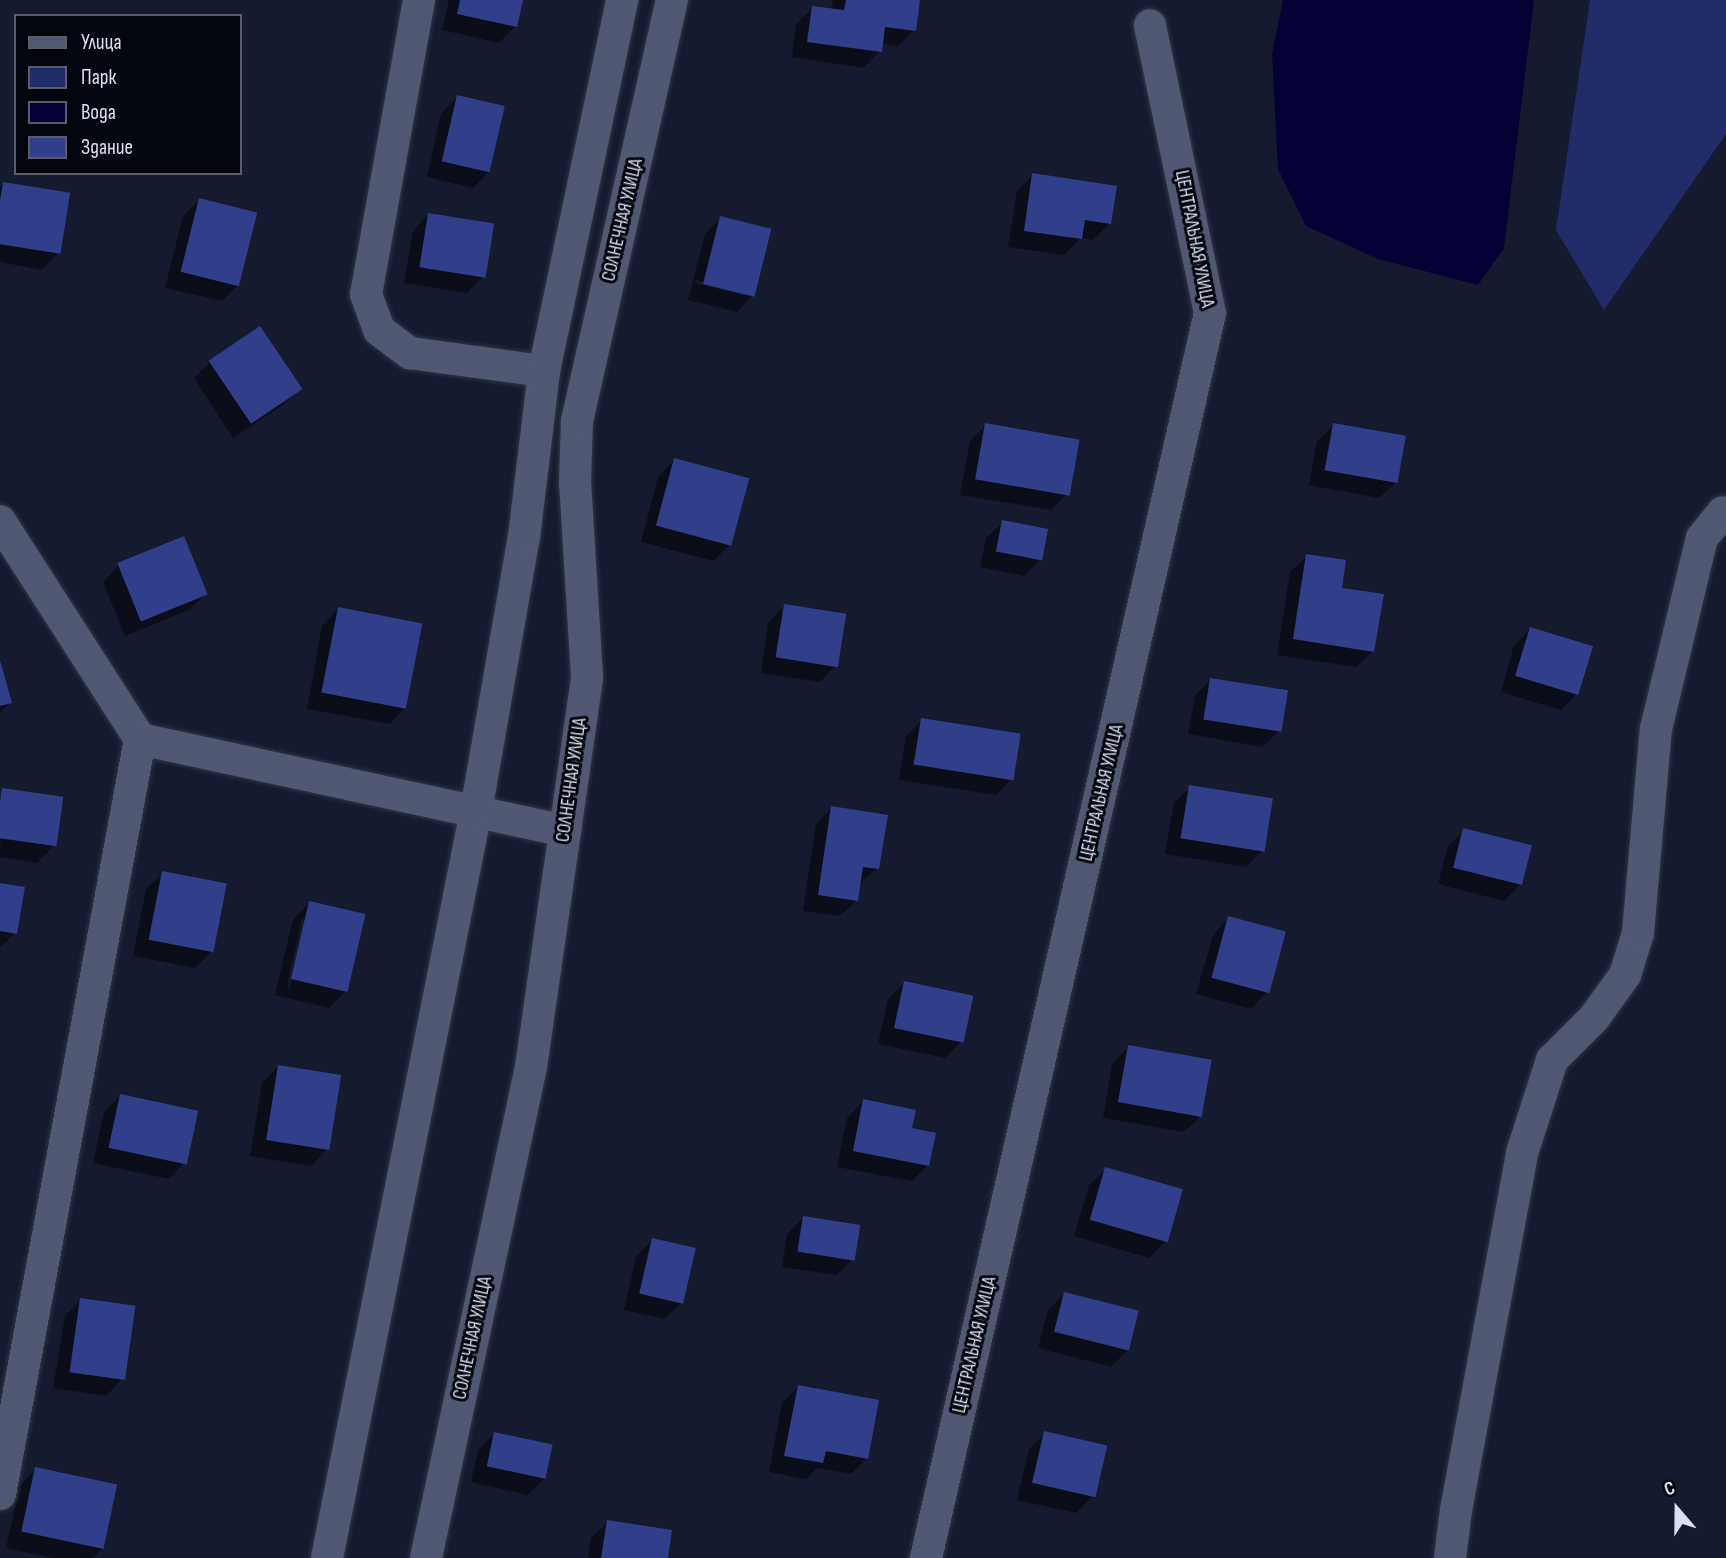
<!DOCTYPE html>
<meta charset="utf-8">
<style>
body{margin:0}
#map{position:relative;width:1726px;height:1558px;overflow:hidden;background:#151a2f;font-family:"Sofia Sans Condensed",sans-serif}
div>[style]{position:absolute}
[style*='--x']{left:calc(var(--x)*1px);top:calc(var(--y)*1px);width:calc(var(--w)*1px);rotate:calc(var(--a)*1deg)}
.green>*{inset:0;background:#222c69}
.water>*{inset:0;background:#050137}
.shadow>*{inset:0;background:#0007}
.building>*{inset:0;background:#313f8b;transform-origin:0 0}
.roads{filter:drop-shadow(0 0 2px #333546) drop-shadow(0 0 2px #333546)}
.street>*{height:32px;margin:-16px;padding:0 16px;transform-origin:16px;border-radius:16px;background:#515871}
span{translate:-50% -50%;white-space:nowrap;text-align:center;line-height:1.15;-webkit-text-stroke:6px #04060f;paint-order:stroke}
.street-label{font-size:19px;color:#dbe0ee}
.legend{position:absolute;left:14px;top:14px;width:228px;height:161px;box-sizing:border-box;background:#04060f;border:2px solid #5a5d68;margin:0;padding:9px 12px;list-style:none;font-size:21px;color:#dbe0ee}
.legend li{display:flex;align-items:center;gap:14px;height:35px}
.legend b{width:35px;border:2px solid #5a5d68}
.north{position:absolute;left:1642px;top:1474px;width:70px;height:70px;-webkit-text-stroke:5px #04060f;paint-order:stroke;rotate:340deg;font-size:19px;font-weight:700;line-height:28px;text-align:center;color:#dbe0ee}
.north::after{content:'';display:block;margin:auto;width:24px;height:32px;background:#dbe0ee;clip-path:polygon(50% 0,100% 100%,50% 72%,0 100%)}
</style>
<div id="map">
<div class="green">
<div style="clip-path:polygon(1590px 0,1726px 0,1726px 134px,1604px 310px,1556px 230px)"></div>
</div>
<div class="water">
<div style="clip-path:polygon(1283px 0,1534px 0,1504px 248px,1478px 285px,1378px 259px,1306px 226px,1278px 169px,1272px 54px)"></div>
</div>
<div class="shadow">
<div style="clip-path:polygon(449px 0,521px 0,515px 27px,499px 43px,442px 30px)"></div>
<div style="clip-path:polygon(833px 0,918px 0,914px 30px,898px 46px,881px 44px,880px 51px,864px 68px,792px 57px,796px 24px,813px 8px,831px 10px)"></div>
<div style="clip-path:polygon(457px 97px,489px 172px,473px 188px,427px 177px,441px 114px)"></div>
<div style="clip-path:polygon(1033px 175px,1109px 224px,1093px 240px,1081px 238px,1064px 255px,1008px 247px,1017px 191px)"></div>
<div style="clip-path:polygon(3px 184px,58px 253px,42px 270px,0 262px,0 187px)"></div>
<div style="clip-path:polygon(199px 200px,238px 285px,222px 301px,165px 288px,183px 216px)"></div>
<div style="clip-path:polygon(429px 214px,483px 276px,467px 293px,404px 283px,413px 231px)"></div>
<div style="clip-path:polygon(evenodd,721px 218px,753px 295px,737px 312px,688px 300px,705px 234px,721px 218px,696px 280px,744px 292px,744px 295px,695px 283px,696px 280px)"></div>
<div style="clip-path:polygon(260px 329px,300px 389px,283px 405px,233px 438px,194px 378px,210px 362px)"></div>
<div style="clip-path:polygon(986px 425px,1067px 494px,1051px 510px,960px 495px,970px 441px)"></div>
<div style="clip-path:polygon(1334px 425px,1396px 482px,1379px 498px,1309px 485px,1317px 441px)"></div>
<div style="clip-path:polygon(674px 460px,730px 544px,714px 561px,641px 542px,658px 477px)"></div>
<div style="clip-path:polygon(1003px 522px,1040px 560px,1024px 576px,980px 567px,986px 538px)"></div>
<div style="clip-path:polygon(1307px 556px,1340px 589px,1373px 651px,1356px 667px,1277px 655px,1290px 572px)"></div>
<div style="clip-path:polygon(119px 565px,206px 594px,189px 610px,125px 636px,103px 582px)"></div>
<div style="clip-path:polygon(784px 606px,836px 665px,820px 682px,761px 673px,768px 623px)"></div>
<div style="clip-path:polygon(338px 609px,406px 707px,390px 724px,307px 709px,322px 626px)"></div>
<div style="clip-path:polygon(1531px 629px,1577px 693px,1561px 710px,1501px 692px,1514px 645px)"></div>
<div style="clip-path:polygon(0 663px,10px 703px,0 713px)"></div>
<div style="clip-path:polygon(1211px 679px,1279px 731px,1263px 747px,1188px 734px,1195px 696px)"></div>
<div style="clip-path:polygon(922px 720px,1012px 778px,996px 795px,899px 780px,906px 736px)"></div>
<div style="clip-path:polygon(1190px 787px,1262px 851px,1246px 867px,1165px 854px,1174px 803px)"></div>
<div style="clip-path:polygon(2px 789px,53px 847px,37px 863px,0 857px)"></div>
<div style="clip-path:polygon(832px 808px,878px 868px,859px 884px,857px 900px,840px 916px,803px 911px,816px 824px)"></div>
<div style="clip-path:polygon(1464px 830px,1520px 885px,1504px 901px,1438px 884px,1448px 846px)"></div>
<div style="clip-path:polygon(163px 873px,211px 952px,195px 968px,133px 956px,146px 889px)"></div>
<div style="clip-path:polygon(0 884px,15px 933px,0 948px)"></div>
<div style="clip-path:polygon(evenodd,309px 903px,346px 991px,329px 1008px,275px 995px,293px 919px,309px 903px,302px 919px,306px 919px,290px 988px,287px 987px,302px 919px)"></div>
<div style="clip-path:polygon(1229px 918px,1267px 992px,1251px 1009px,1196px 994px,1213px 935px)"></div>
<div style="clip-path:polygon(904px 983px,961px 1042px,945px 1058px,878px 1044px,888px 999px)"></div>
<div style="clip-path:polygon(1128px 1047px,1201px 1116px,1184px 1132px,1103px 1118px,1112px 1064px)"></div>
<div style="clip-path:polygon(278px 1067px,327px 1149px,311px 1166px,250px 1156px,262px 1083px)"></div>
<div style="clip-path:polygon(120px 1096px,185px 1162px,169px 1179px,93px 1163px,104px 1112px)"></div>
<div style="clip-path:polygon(863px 1101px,910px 1130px,928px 1165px,912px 1181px,837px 1167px,847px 1118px)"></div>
<div style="clip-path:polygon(1106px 1169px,1165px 1242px,1149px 1258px,1074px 1236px,1089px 1185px)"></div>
<div style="clip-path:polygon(803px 1218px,853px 1259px,837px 1275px,782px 1267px,787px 1234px)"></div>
<div style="clip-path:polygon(653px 1240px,681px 1303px,664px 1319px,624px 1310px,636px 1256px)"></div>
<div style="clip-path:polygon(1064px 1294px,1137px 1312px,1127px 1351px,1111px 1367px,1038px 1348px,1048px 1310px)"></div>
<div style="clip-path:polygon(81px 1300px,122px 1379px,106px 1396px,53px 1388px,65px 1316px)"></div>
<div style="clip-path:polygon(798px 1387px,867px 1458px,851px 1474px,817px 1468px,806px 1479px,769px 1472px,782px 1403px)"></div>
<div style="clip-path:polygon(495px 1433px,544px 1479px,527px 1495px,471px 1482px,478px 1450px)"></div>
<div style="clip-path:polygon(1045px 1433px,1092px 1497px,1076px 1513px,1017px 1500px,1029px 1449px)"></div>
<div style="clip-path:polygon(36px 1469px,102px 1549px,93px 1558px,53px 1558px,6px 1548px,20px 1485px)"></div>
<div style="clip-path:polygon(608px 1522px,666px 1558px,588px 1558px,591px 1538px)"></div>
</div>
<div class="building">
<div style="clip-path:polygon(460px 0,523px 0,517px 27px,457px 14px)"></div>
<div style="clip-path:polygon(846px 0,920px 0,916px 31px,885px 27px,882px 52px,807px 42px,812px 6px,844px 10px)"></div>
<div style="left:457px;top:95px;width:49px;height:68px;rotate:13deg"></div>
<div style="clip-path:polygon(1032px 173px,1117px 186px,1111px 224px,1085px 220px,1082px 239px,1024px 231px)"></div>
<div style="left:3px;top:182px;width:68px;height:62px;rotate:9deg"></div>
<div style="left:199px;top:198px;width:60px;height:76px;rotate:14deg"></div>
<div style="left:428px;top:213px;width:67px;height:55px;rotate:9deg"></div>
<div style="left:720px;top:216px;width:53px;height:70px;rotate:14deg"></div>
<div style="left:260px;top:326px;width:76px;height:62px;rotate:56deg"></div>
<div style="left:985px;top:423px;width:96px;height:57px;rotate:10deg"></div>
<div style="left:1333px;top:423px;width:74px;height:48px;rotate:10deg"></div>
<div style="left:674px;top:458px;width:78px;height:70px;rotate:15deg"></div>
<div style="left:1002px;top:520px;width:47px;height:32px;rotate:11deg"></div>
<div style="left:184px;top:536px;width:63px;height:72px;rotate:68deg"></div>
<div style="clip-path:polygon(1306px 554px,1346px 560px,1342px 588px,1384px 594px,1374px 652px,1293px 639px)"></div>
<div style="left:784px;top:604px;width:63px;height:54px;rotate:9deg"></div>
<div style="left:338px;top:607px;width:86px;height:87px;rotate:11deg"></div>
<div style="left:1530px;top:627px;width:66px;height:51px;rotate:17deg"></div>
<div style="clip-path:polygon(0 660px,12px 703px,0 706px)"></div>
<div style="left:1210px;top:678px;width:79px;height:42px;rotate:9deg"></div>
<div style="left:921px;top:718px;width:101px;height:47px;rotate:9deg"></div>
<div style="left:1189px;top:785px;width:85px;height:54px;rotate:9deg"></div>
<div style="left:2px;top:788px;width:62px;height:50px;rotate:8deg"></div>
<div style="clip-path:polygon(831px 806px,888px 815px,879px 869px,863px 867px,858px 901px,818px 895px)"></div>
<div style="left:1463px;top:828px;width:71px;height:41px;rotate:14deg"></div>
<div style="left:162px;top:871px;width:66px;height:70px;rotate:11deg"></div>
<div style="clip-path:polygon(0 883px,25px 887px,17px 934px,0 931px)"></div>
<div style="left:309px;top:901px;width:58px;height:80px;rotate:13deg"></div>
<div style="left:1228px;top:916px;width:60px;height:64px;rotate:15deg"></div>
<div style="left:904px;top:981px;width:71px;height:48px;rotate:12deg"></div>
<div style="left:1128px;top:1045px;width:85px;height:58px;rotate:10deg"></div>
<div style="left:278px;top:1065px;width:64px;height:76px;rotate:9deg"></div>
<div style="left:120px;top:1094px;width:80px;height:55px;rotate:12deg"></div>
<div style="clip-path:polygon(863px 1099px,916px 1110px,912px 1128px,936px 1133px,929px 1166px,853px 1151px)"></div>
<div style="left:1105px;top:1167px;width:81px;height:55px;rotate:16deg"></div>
<div style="left:803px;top:1216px;width:58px;height:36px;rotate:9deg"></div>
<div style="left:652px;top:1238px;width:45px;height:57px;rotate:13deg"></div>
<div style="left:1064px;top:1292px;width:77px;height:41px;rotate:14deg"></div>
<div style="left:80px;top:1298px;width:56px;height:75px;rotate:8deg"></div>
<div style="clip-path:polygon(798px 1385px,879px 1400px,868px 1459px,826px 1451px,823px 1463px,784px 1456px)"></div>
<div style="left:1044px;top:1431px;width:65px;height:53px;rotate:13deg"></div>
<div style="left:494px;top:1432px;width:60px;height:35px;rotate:12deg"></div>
<div style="left:35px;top:1467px;width:84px;height:66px;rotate:12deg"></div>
<div style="clip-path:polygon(607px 1520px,672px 1530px,668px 1558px,601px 1558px)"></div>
</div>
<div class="roads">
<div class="street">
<div style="--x:419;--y:0;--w:299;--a:100.2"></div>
<div style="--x:366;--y:294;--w:38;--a:70"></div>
<div style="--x:379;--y:330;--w:39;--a:37"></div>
<div style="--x:410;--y:353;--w:135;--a:7.7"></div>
<div style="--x:0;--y:521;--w:259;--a:57.3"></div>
<div style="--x:140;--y:739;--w:435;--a:12.2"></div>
<div style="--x:0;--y:1494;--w:768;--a:-79.49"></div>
<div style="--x:327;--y:1558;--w:762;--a:-78.72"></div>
<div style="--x:476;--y:811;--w:278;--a:-80.1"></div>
<div style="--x:524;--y:537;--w:167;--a:-83.1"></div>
<div style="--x:544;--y:371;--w:379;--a:-78.1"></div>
<div style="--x:426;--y:1558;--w:502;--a:-77.93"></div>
<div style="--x:531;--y:1067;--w:394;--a:-81.8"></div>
<div style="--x:587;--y:677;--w:194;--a:-93.5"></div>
<div style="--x:575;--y:483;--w:62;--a:-88.2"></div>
<div style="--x:577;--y:421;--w:432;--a:-77.3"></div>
<div style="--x:926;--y:1558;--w:1277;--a:-77.15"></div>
<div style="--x:1210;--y:313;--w:294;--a:-101.8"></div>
<div style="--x:1450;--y:1558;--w:48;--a:-82.9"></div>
<div style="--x:1456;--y:1510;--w:363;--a:-79.5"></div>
<div style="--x:1522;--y:1153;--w:98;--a:-72.1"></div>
<div style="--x:1552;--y:1060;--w:59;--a:-45"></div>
<div style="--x:1594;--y:1018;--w:53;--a:-54.2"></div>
<div style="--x:1625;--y:975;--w:44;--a:-72.8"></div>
<div style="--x:1638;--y:933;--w:205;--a:-85"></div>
<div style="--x:1656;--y:729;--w:196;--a:-76.5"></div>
<div style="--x:1702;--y:538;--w:33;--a:-51"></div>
</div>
</div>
<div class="street-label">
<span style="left:623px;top:220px;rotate:-77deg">СОЛНЕЧНАЯ УЛИЦА</span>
<span style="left:1194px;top:239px;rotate:79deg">ЦЕНТРАЛЬНАЯ УЛИЦА</span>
<span style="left:572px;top:780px;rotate:-82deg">СОЛНЕЧНАЯ УЛИЦА</span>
<span style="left:1102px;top:793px;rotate:-77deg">ЦЕНТРАЛЬНАЯ УЛИЦА</span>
<span style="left:473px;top:1338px;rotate:-78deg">СОЛНЕЧНАЯ УЛИЦА</span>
<span style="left:975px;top:1345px;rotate:-77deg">ЦЕНТРАЛЬНАЯ УЛИЦА</span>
</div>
<ul class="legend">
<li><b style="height:9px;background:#515871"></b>Улица</li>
<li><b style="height:19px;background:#222c69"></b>Парк</li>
<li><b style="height:19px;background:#050137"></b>Вода</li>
<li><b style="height:19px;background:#313f8b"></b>Здание</li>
</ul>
<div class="north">С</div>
</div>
